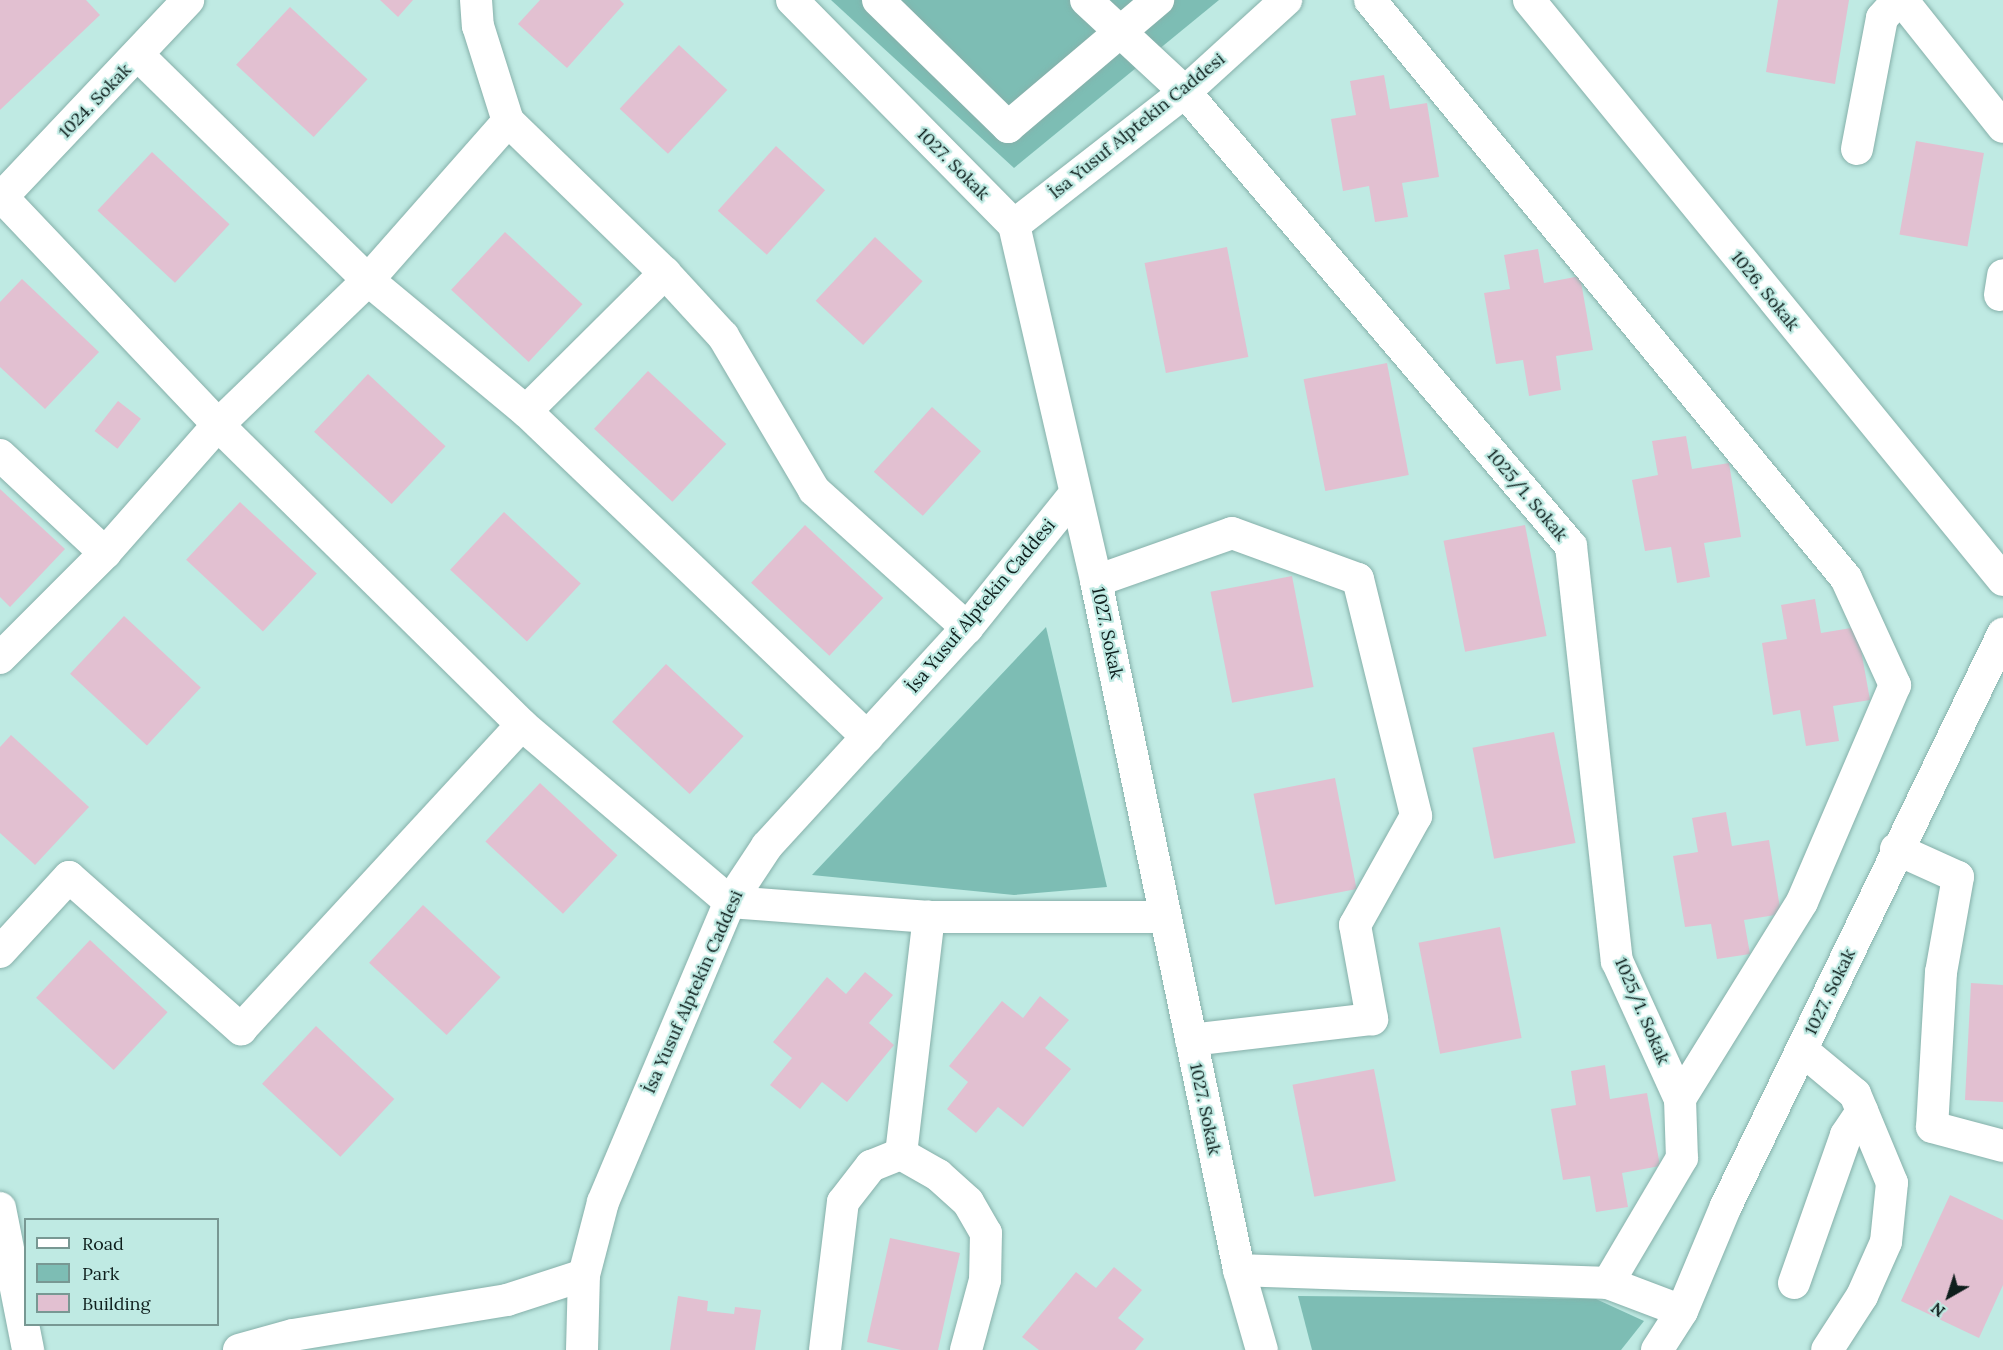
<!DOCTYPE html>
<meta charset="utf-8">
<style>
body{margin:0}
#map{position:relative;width:2003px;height:1350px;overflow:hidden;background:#bfeae3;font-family:Lora,serif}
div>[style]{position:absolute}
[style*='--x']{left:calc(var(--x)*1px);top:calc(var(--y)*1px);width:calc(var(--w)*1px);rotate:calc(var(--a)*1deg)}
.green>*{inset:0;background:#7dbdb4}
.building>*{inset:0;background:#e2c0d1;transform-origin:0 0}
.roads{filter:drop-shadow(0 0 2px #86b0aa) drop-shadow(0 0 2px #86b0aa)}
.minor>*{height:32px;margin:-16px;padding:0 16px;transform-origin:16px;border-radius:16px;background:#fff}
span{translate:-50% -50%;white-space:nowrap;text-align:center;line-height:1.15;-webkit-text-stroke:4.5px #bfeae3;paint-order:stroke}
.street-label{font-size:18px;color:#0e1e1c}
.legend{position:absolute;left:24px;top:1218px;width:195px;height:108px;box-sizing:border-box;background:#bfeae3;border:2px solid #789893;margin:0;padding:8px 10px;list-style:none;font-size:18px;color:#0e1e1c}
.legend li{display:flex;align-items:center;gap:12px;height:30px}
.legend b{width:30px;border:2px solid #789893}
.north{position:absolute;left:1919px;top:1266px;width:60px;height:60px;-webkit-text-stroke:4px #bfeae3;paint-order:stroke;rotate:219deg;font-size:16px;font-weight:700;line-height:24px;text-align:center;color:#0e1e1c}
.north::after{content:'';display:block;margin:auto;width:21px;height:27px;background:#0e1e1c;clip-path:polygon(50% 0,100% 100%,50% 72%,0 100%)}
</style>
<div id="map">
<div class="green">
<div style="clip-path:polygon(831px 0,1219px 0,1014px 168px)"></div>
<div style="clip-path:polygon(1046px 627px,1107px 887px,1014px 895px,812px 875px)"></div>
<div style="clip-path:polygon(1298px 1296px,1596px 1299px,1644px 1321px,1621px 1350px,1312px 1350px)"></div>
</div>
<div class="building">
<div style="clip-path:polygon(0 0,86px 0,100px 15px,0 110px)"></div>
<div style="clip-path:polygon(380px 0,413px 0,398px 17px)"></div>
<div style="clip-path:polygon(540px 0,620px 0,624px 4px,567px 68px,518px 24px)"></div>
<div style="clip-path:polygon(1778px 0,1849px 0,1835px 84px,1766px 72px)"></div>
<div style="left:290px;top:7px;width:106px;height:79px;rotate:43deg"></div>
<div style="left:679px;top:45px;width:66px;height:87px;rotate:43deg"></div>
<div style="clip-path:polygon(1384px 75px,1390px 109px,1427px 103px,1439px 177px,1402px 183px,1408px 217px,1375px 222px,1369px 186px,1343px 191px,1331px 119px,1356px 115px,1350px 81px)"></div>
<div style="left:1916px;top:141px;width:69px;height:95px;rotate:10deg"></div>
<div style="left:776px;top:146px;width:66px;height:87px;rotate:42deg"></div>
<div style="left:152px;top:152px;width:106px;height:80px;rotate:43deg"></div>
<div style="left:505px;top:232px;width:106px;height:79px;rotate:43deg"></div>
<div style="left:875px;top:237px;width:65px;height:87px;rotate:43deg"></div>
<div style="left:1227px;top:247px;width:112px;height:84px;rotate:79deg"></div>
<div style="clip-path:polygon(1538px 249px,1544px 283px,1580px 276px,1593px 350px,1556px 356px,1561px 390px,1529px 396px,1523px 360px,1496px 364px,1484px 293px,1510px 289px,1504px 255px)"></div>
<div style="clip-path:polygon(22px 279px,99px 352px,45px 409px,0 367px,0 302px)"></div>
<div style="left:1387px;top:363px;width:114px;height:85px;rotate:79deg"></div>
<div style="left:648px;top:371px;width:107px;height:79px;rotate:43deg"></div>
<div style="left:368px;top:374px;width:106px;height:79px;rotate:43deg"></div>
<div style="left:118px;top:401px;width:29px;height:38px;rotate:38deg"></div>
<div style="left:932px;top:407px;width:66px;height:87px;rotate:42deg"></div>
<div style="clip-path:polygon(1686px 436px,1692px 469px,1729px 463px,1741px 537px,1704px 543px,1710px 577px,1677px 583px,1671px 547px,1645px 551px,1632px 480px,1658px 475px,1652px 441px)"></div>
<div style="clip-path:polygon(0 489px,65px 549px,10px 607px,0 597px)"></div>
<div style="left:240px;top:502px;width:105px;height:79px;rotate:43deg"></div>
<div style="left:504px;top:512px;width:105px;height:79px;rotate:43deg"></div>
<div style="left:805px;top:525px;width:107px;height:79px;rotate:43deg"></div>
<div style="left:1525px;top:525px;width:113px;height:83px;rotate:79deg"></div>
<div style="left:1292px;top:576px;width:113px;height:83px;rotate:79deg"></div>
<div style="clip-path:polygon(1815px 599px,1821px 633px,1857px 627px,1870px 700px,1833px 706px,1839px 741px,1806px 746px,1800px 710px,1773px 715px,1762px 643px,1787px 639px,1781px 605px)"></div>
<div style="left:124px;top:616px;width:105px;height:79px;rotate:43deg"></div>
<div style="left:666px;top:664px;width:106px;height:79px;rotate:43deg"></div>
<div style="left:1554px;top:732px;width:113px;height:83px;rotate:79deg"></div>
<div style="clip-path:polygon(11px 735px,89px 807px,35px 865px,0 833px,0 747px)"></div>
<div style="left:1335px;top:778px;width:113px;height:83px;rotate:79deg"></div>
<div style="left:540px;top:783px;width:106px;height:80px;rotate:43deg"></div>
<div style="clip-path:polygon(1726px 812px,1732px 846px,1769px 840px,1781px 914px,1744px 920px,1750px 954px,1717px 959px,1711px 924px,1685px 927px,1673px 856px,1698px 852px,1692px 818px)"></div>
<div style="left:423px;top:905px;width:106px;height:79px;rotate:43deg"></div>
<div style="left:1500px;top:927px;width:113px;height:83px;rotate:79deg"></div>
<div style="left:90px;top:940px;width:106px;height:79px;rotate:43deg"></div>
<div style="clip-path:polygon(865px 972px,893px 995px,869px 1023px,894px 1045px,847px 1102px,822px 1082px,800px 1109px,770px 1085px,792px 1058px,773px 1042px,827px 977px,846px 994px)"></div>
<div style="clip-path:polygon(1971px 983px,2003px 985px,2003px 1102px,1965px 1100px)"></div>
<div style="clip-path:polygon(1040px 996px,1069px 1020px,1045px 1048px,1071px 1069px,1023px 1127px,998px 1107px,976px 1133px,947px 1109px,968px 1082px,949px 1066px,1002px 1001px,1023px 1018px)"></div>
<div style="left:316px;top:1026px;width:107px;height:79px;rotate:43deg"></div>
<div style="clip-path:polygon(1605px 1065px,1610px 1099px,1647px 1093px,1660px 1166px,1622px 1173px,1628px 1207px,1596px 1212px,1590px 1176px,1563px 1180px,1551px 1109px,1576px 1105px,1571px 1071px)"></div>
<div style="left:1374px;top:1069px;width:114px;height:83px;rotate:79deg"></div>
<div style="clip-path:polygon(1950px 1195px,2003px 1220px,2003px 1285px,1979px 1338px,1901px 1301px)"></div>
<div style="clip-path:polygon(890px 1238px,960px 1253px,938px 1350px,901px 1350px,867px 1342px)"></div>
<div style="clip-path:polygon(1114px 1267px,1142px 1290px,1118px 1318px,1144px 1339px,1135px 1350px,1039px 1350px,1022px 1337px,1076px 1272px,1096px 1288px)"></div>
<div style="clip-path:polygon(678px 1296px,708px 1301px,707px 1311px,734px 1314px,735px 1307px,761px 1310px,755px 1350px,670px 1350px)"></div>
</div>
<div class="roads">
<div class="minor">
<div style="--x:476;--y:0;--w:26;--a:86"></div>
<div style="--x:478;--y:26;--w:100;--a:72.5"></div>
<div style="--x:508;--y:121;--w:219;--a:44.1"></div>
<div style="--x:665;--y:273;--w:86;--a:47.4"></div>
<div style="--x:723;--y:336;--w:179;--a:59.4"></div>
<div style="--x:814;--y:490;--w:206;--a:42"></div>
<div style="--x:792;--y:0;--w:316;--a:45.4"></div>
<div style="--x:1014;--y:225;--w:365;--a:77"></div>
<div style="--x:1096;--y:581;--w:704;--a:78.27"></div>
<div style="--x:1239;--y:1270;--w:83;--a:74"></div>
<div style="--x:878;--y:0;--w:182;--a:44.3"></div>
<div style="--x:1008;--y:127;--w:197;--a:-40.3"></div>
<div style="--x:1086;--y:0;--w:135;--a:42.9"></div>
<div style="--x:1185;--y:92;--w:596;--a:49.63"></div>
<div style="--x:1571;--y:546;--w:418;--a:83.7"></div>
<div style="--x:1617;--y:961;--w:152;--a:65.5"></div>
<div style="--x:1370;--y:0;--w:749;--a:50.53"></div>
<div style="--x:1846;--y:578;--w:118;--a:65.4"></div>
<div style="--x:1895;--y:685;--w:236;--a:113.2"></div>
<div style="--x:1802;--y:902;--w:232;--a:121.8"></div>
<div style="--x:1680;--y:1099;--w:59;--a:88.1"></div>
<div style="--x:1682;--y:1158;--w:145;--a:120.6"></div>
<div style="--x:1529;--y:0;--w:749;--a:50.74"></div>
<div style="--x:1902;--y:0;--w:162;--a:51.5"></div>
<div style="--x:139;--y:56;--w:320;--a:44.4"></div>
<div style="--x:368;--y:280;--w:205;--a:39.7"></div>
<div style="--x:526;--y:411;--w:472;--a:43.7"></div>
<div style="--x:1857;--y:149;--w:133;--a:-79.2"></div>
<div style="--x:1882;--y:18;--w:24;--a:-48"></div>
<div style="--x:2;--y:197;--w:314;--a:46.5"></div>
<div style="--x:218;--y:425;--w:427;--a:44.6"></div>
<div style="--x:522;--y:725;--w:273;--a:40.4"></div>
<div style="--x:730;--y:902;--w:200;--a:4.3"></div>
<div style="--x:929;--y:917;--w:236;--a:0"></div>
<div style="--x:0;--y:199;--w:274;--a:-46.6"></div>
<div style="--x:1014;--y:225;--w:217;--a:-37.9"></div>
<div style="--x:1185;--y:92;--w:137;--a:-42.3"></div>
<div style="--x:2000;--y:295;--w:20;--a:-81"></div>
<div style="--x:526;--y:411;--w:196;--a:-44.8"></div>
<div style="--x:0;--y:455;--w:144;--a:43"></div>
<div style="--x:1096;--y:581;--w:144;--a:-19.4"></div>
<div style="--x:1232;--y:533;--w:134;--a:20.1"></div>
<div style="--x:1358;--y:579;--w:244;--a:76.2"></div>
<div style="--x:1416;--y:816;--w:125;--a:119.2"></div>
<div style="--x:1355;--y:925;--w:96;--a:79.7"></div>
<div style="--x:1372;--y:1019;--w:182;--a:173.4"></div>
<div style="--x:0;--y:658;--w:148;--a:-45"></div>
<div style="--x:105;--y:553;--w:171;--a:-48.6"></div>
<div style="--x:218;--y:425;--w:209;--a:-44"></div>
<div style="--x:368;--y:280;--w:212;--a:-48.6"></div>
<div style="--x:1896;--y:849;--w:68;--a:24.3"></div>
<div style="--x:1958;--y:877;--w:97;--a:100.1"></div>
<div style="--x:1941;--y:972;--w:155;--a:93.3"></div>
<div style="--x:1932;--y:1127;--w:73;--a:15"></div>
<div style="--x:0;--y:952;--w:102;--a:-47.4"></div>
<div style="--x:69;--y:877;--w:230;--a:41.5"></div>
<div style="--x:241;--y:1029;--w:414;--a:-47.3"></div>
<div style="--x:1802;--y:1050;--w:69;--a:39.7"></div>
<div style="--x:1855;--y:1094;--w:96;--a:67.4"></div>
<div style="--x:1892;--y:1183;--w:59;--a:95.8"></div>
<div style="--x:1886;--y:1242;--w:59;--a:114"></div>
<div style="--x:1862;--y:1296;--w:64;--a:122.9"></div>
<div style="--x:901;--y:1154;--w:239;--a:-83.3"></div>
<div style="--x:901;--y:1154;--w:43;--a:29.6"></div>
<div style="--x:938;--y:1175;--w:40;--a:42"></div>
<div style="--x:968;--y:1202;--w:36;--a:60"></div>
<div style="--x:986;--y:1233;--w:47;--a:91.2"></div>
<div style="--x:985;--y:1280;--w:73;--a:105.2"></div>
<div style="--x:0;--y:1208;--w:145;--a:78.8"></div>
<div style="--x:1239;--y:1270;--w:369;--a:2"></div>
<div style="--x:1608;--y:1283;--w:79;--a:20.7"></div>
<div style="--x:1794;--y:1283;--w:157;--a:-70.6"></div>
<div style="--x:1846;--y:1135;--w:29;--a:-56"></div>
<div style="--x:239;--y:1350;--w:56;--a:-15.5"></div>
<div style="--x:293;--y:1335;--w:217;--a:-9.3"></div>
<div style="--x:507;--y:1300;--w:81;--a:-18"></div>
<div style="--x:582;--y:1350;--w:75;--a:-88.5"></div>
<div style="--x:584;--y:1275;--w:75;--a:-75.4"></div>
<div style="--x:603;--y:1202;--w:326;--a:-67.1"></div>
<div style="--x:730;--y:902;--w:67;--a:-56.5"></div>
<div style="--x:767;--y:846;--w:296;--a:-47.5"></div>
<div style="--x:967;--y:628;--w:171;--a:-51.2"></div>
<div style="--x:825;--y:1350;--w:149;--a:-83.1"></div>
<div style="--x:843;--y:1202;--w:46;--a:-52.1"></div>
<div style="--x:871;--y:1166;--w:32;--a:-22"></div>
<div style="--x:1657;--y:1350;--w:46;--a:-57.3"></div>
<div style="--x:1682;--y:1311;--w:114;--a:-67.3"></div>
<div style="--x:1726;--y:1206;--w:636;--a:-64.16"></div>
</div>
</div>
<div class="street-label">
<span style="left:95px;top:101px;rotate:-46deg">1024. Sokak</span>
<span style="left:1137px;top:126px;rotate:-39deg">İsa Yusuf Alptekin Caddesi</span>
<span style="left:953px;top:164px;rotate:45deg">1027. Sokak</span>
<span style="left:1765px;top:291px;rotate:51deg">1026. Sokak</span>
<span style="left:1527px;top:495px;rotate:50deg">1025/1. Sokak</span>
<span style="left:981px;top:606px;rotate:-50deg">İsa Yusuf Alptekin Caddesi</span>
<span style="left:1107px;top:633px;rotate:78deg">1027. Sokak</span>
<span style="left:693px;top:992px;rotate:-66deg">İsa Yusuf Alptekin Caddesi</span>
<span style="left:1830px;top:992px;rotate:-64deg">1027. Sokak</span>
<span style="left:1642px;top:1011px;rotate:67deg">1025/1. Sokak</span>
<span style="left:1205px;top:1109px;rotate:78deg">1027. Sokak</span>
</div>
<ul class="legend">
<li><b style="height:8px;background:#fff"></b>Road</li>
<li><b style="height:16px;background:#7dbdb4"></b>Park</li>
<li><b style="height:16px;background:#e2c0d1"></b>Building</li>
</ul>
<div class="north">N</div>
</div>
